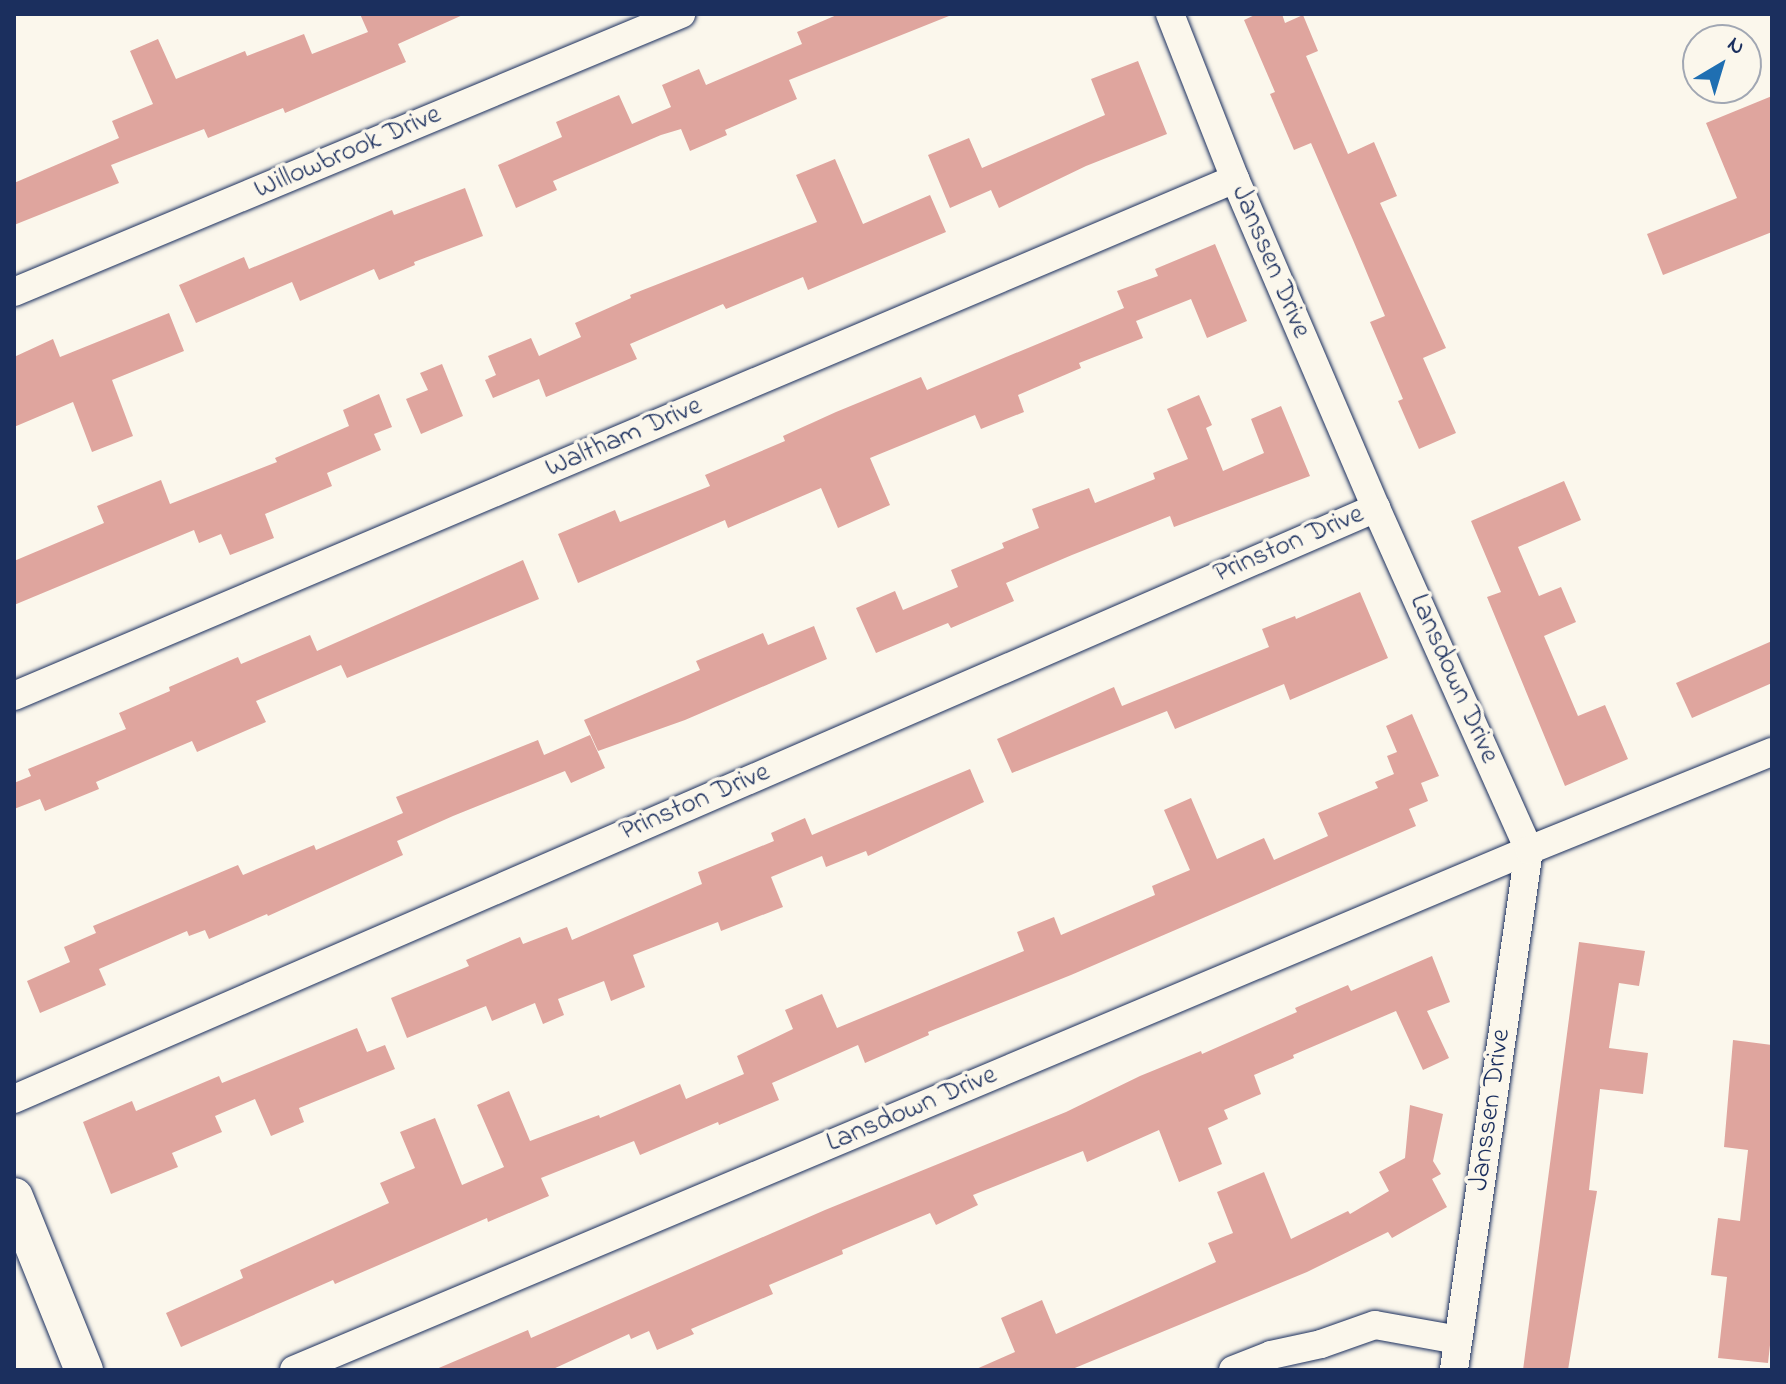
<!DOCTYPE html>
<style>
body{margin:0}
#map{position:relative;width:1786px;height:1384px;overflow:hidden;background:#fbf7ec;font-family:"Indie Flower",sans-serif}
div>[style]{position:absolute}
[style*='--x']{left:calc(var(--x)*1px);top:calc(var(--y)*1px);width:calc(var(--w)*1px);rotate:calc(var(--a)*1deg)}
.building>*{inset:0;background:#dfa59e}
.roads{filter:drop-shadow(0 0 2px #1b2f5e) drop-shadow(0 0 2px #1b2f5e)}
.street>*{height:28px;margin:-14px;padding:0 14px;transform-origin:14px;border-radius:14px;background:#fbf7ec}
.secondary>*{height:38px;margin:-19px;padding:0 19px;transform-origin:19px;border-radius:19px;background:#fbf7ec}
span{translate:-50% -50%;white-space:nowrap;text-align:center;line-height:1.15;-webkit-text-stroke:7px #fbf7ec;paint-order:stroke}
.street-label{font-size:28px;color:#1b2f5e}
.frame{position:absolute;inset:0;border:16px solid #1b2f5e;pointer-events:none}
.north{position:absolute;left:1682px;top:24px;width:80px;height:80px;box-sizing:border-box;background:#fbf7ec;border:2px solid #a1a7b3;border-radius:50%;rotate:38deg;font-size:22px;font-weight:700;line-height:32px;text-align:center;color:#1b2f5e}
.north::after{content:'';display:block;margin:auto;width:28px;height:36px;background:#1f6fb2;clip-path:polygon(50% 0,100% 100%,50% 72%,0 100%)}
</style>
<div id="map">
<div class="building">
<div style="clip-path:polygon(360px 14px,465px 14px,398px 44px,406px 62px,285px 113px,283px 108px,208px 138px,204px 129px,111px 165px,119px 183px,14px 225px,14px 183px,119px 138px,112px 121px,153px 104px,130px 51px,158px 39px,176px 79px,245px 51px,247px 56px,304px 34px,312px 54px,368px 32px)"></div>
<div style="clip-path:polygon(839px 14px,954px 14px,789px 80px,797px 99px,725px 130px,727px 135px,690px 151px,681px 129px,661px 135px,553px 181px,557px 190px,516px 208px,498px 165px,562px 137px,556px 122px,619px 95px,632px 124px,671px 107px,662px 85px,699px 69px,706px 85px,802px 44px,797px 32px)"></div>
<div style="clip-path:polygon(1257px 14px,1282px 14px,1285px 23px,1303px 15px,1318px 51px,1306px 56px,1348px 154px,1374px 142px,1397px 196px,1380px 203px,1446px 348px,1423px 358px,1456px 433px,1419px 449px,1398px 401px,1403px 399px,1370px 322px,1385px 316px,1353px 240px,1311px 143px,1294px 150px,1270px 94px,1275px 92px,1244px 20px)"></div>
<div style="clip-path:polygon(1138px 61px,1167px 134px,1086px 166px,999px 208px,991px 190px,950px 208px,928px 155px,969px 138px,982px 168px,1105px 115px,1091px 79px)"></div>
<div style="clip-path:polygon(1772px 96px,1772px 232px,1663px 275px,1647px 234px,1737px 198px,1706px 123px)"></div>
<div style="clip-path:polygon(835px 159px,863px 224px,930px 195px,946px 232px,808px 290px,803px 277px,726px 309px,723px 304px,630px 344px,637px 359px,546px 397px,539px 379px,493px 398px,485px 380px,496px 375px,488px 356px,531px 338px,539px 356px,581px 337px,575px 323px,631px 298px,630px 295px,817px 222px,796px 175px)"></div>
<div style="clip-path:polygon(465px 188px,483px 236px,414px 262px,415px 265px,379px 280px,374px 269px,300px 301px,292px 282px,196px 323px,179px 285px,244px 257px,249px 269px,392px 210px,394px 215px)"></div>
<div style="clip-path:polygon(1215px 244px,1247px 321px,1207px 338px,1191px 299px,1136px 321px,1143px 338px,1079px 363px,1081px 368px,1018px 395px,1024px 412px,981px 429px,975px 415px,870px 458px,890px 505px,838px 528px,821px 488px,728px 528px,725px 520px,578px 583px,558px 534px,615px 510px,620px 522px,710px 486px,705px 475px,785px 441px,783px 436px,836px 412px,921px 377px,927px 390px,1124px 308px,1117px 291px,1158px 276px,1155px 269px)"></div>
<div style="clip-path:polygon(169px 313px,184px 351px,112px 380px,133px 436px,92px 452px,73px 402px,14px 427px,14px 357px,53px 339px,60px 357px)"></div>
<div style="clip-path:polygon(442px 364px,463px 416px,421px 434px,406px 399px,428px 390px,420px 373px)"></div>
<div style="clip-path:polygon(379px 394px,392px 427px,374px 434px,381px 450px,327px 473px,332px 486px,265px 514px,274px 538px,230px 555px,221px 534px,199px 543px,194px 530px,14px 605px,14px 561px,104px 523px,97px 506px,161px 480px,170px 504px,277px 462px,275px 458px,349px 426px,343px 410px)"></div>
<div style="clip-path:polygon(1199px 395px,1212px 425px,1206px 428px,1223px 471px,1264px 453px,1251px 419px,1281px 406px,1310px 476px,1174px 527px,1170px 516px,1072px 555px,1006px 583px,1014px 601px,951px 628px,948px 623px,876px 653px,856px 608px,895px 591px,903px 610px,958px 587px,951px 570px,1004px 548px,1002px 543px,1039px 528px,1032px 509px,1089px 488px,1095px 503px,1155px 479px,1153px 473px,1188px 459px,1167px 409px)"></div>
<div style="clip-path:polygon(1564px 481px,1581px 520px,1518px 547px,1539px 596px,1561px 587px,1576px 622px,1544px 636px,1578px 716px,1605px 705px,1628px 759px,1565px 786px,1487px 597px,1501px 592px,1471px 521px)"></div>
<div style="clip-path:polygon(523px 560px,539px 599px,347px 678px,341px 665px,256px 701px,266px 722px,197px 752px,192px 741px,96px 782px,99px 789px,45px 811px,40px 799px,14px 809px,14px 783px,31px 776px,28px 769px,126px 729px,119px 713px,170px 691px,169px 687px,238px 657px,241px 664px,310px 635px,317px 651px)"></div>
<div style="clip-path:polygon(1360px 592px,1388px 658px,1290px 700px,1284px 684px,1175px 729px,1167px 711px,1012px 773px,997px 739px,1114px 687px,1122px 706px,1269px 647px,1262px 629px,1295px 616px,1296px 619px)"></div>
<div style="clip-path:polygon(814px 626px,827px 659px,685px 720px,598px 751px,584px 720px,700px 670px,696px 661px,763px 633px,768px 645px)"></div>
<div style="clip-path:polygon(1772px 641px,1772px 683px,1692px 718px,1676px 683px)"></div>
<div style="clip-path:polygon(1412px 714px,1439px 776px,1421px 783px,1428px 801px,1409px 809px,1416px 826px,1071px 975px,928px 1032px,929px 1035px,865px 1063px,858px 1045px,772px 1083px,779px 1100px,719px 1125px,718px 1122px,640px 1155px,634px 1141px,541px 1178px,549px 1196px,488px 1222px,487px 1218px,335px 1284px,333px 1280px,181px 1347px,166px 1313px,243px 1278px,240px 1270px,389px 1203px,380px 1183px,415px 1168px,400px 1132px,435px 1118px,462px 1185px,504px 1167px,477px 1105px,509px 1091px,530px 1141px,599px 1115px,600px 1118px,680px 1084px,686px 1099px,744px 1074px,737px 1056px,793px 1029px,785px 1010px,822px 994px,837px 1028px,1024px 951px,1017px 932px,1054px 917px,1061px 935px,1155px 895px,1152px 886px,1190px 870px,1164px 810px,1191px 798px,1217px 859px,1264px 838px,1274px 860px,1328px 836px,1318px 813px,1378px 788px,1375px 782px,1394px 774px,1387px 756px,1397px 752px,1386px 726px)"></div>
<div style="clip-path:polygon(590px 735px,605px 768px,571px 783px,565px 771px,453px 816px,397px 841px,403px 855px,268px 916px,267px 914px,209px 939px,205px 930px,189px 936px,187px 931px,99px 969px,106px 985px,40px 1013px,27px 981px,70px 962px,64px 947px,96px 933px,93px 926px,238px 865px,243px 875px,314px 845px,316px 850px,403px 813px,396px 797px,538px 740px,544px 755px)"></div>
<div style="clip-path:polygon(970px 769px,984px 802px,868px 856px,866px 851px,826px 867px,822px 856px,771px 877px,783px 907px,721px 931px,718px 922px,633px 955px,645px 987px,611px 1001px,604px 981px,558px 999px,564px 1015px,543px 1024px,535px 1003px,492px 1021px,486px 1006px,407px 1038px,391px 998px,469px 966px,466px 960px,520px 937px,523px 944px,567px 927px,572px 940px,702px 884px,698px 872px,774px 841px,771px 833px,805px 818px,812px 835px)"></div>
<div style="clip-path:polygon(1579px 942px,1645px 951px,1639px 986px,1619px 983px,1609px 1048px,1648px 1053px,1643px 1094px,1600px 1089px,1589px 1190px,1597px 1191px,1568px 1370px,1523px 1370px)"></div>
<div style="clip-path:polygon(1432px 956px,1450px 1002px,1427px 1011px,1449px 1058px,1423px 1070px,1396px 1011px,1293px 1055px,1294px 1058px,1254px 1075px,1261px 1094px,1224px 1110px,1228px 1119px,1208px 1128px,1222px 1164px,1179px 1182px,1159px 1130px,1087px 1162px,1083px 1151px,973px 1195px,978px 1205px,936px 1225px,930px 1213px,842px 1250px,843px 1254px,769px 1285px,773px 1294px,691px 1329px,694px 1334px,657px 1350px,649px 1331px,631px 1339px,629px 1334px,551px 1370px,434px 1370px,528px 1330px,531px 1338px,825px 1210px,1066px 1112px,1140px 1076px,1201px 1051px,1202px 1054px,1297px 1012px,1295px 1008px,1348px 985px,1351px 991px)"></div>
<div style="clip-path:polygon(357px 1028px,367px 1052px,385px 1045px,395px 1069px,299px 1108px,304px 1122px,271px 1136px,255px 1099px,215px 1116px,222px 1132px,172px 1153px,178px 1167px,111px 1194px,83px 1122px,132px 1101px,136px 1111px,219px 1076px,222px 1083px)"></div>
<div style="clip-path:polygon(1733px 1040px,1772px 1045px,1772px 1327px,1768px 1363px,1718px 1358px,1727px 1277px,1711px 1275px,1718px 1218px,1740px 1221px,1748px 1150px,1724px 1147px)"></div>
<div style="clip-path:polygon(1410px 1105px,1443px 1114px,1433px 1161px,1441px 1174px,1432px 1179px,1447px 1207px,1392px 1238px,1388px 1232px,1307px 1272px,1070px 1370px,974px 1370px,1015px 1352px,1001px 1318px,1042px 1300px,1056px 1334px,1216px 1262px,1208px 1243px,1233px 1233px,1217px 1192px,1264px 1172px,1291px 1239px,1348px 1211px,1350px 1214px,1389px 1191px,1379px 1172px,1405px 1158px)"></div>
</div>
<div class="roads">
<div class="street">
<div style="--x:1170;--y:14;--w:177;--a:68.5"></div>
<div style="--x:1235;--y:179;--w:358;--a:66.8"></div>
<div style="--x:1376;--y:508;--w:375;--a:65.9"></div>
<div style="--x:1529;--y:850;--w:525;--a:98.21"></div>
<div style="--x:14;--y:292;--w:723;--a:-22.63"></div>
<div style="--x:14;--y:696;--w:1326;--a:-22.95"></div>
<div style="--x:14;--y:1099;--w:1485;--a:-23.46"></div>
<div style="--x:294;--y:1370;--w:1340;--a:-22.83"></div>
<div style="--x:1529;--y:850;--w:262;--a:-22"></div>
<div style="--x:1233;--y:1370;--w:41;--a:-21.5"></div>
<div style="--x:1271;--y:1355;--w:51;--a:-12.4"></div>
<div style="--x:1321;--y:1344;--w:57;--a:-19.4"></div>
<div style="--x:1375;--y:1325;--w:84;--a:10.2"></div>
</div>
<div class="secondary">
<div style="--x:14;--y:1197;--w:187;--a:68"></div>
</div>
</div>
<div class="street-label">
<span style="left:348px;top:153px;rotate:-23deg">Willowbrook Drive</span>
<span style="left:1270px;top:262px;rotate:67deg">Janssen Drive</span>
<span style="left:624px;top:438px;rotate:-23deg">Waltham Drive</span>
<span style="left:1289px;top:545px;rotate:-23deg">Prinston Drive</span>
<span style="left:1453px;top:679px;rotate:66deg">Lansdown Drive</span>
<span style="left:695px;top:803px;rotate:-23deg">Prinston Drive</span>
<span style="left:912px;top:1110px;rotate:-23deg">Lansdown Drive</span>
<span style="left:1491px;top:1110px;rotate:-82deg">Janssen Drive</span>
</div>
<div class="frame"></div>
<div class="north">N</div>
</div>
